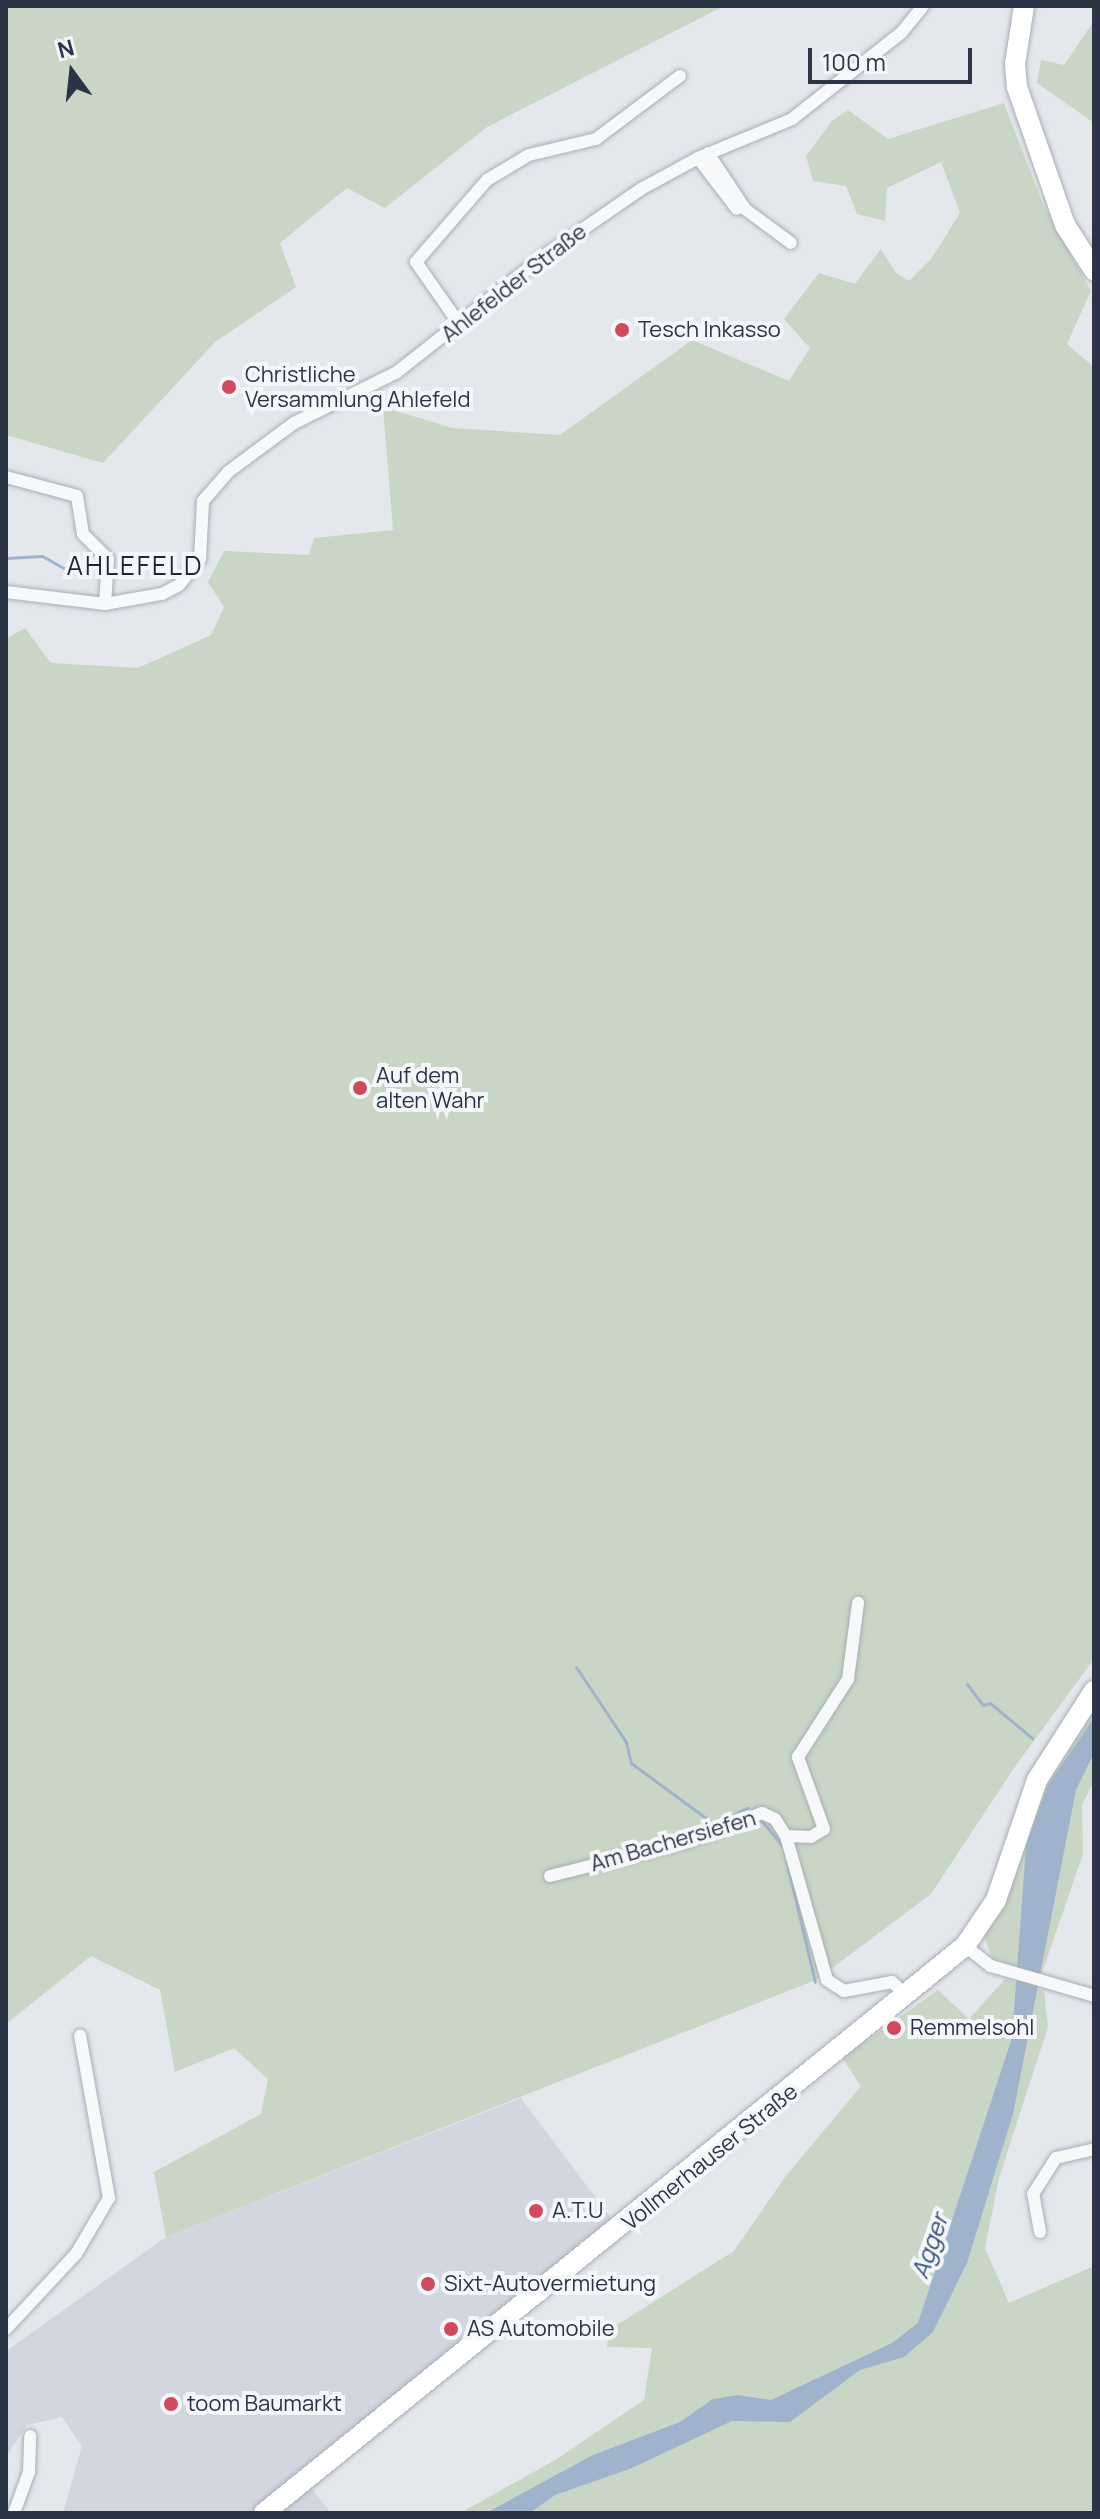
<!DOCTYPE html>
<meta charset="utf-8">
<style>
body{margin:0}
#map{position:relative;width:1100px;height:2519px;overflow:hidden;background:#e4e7ec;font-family:Manrope,sans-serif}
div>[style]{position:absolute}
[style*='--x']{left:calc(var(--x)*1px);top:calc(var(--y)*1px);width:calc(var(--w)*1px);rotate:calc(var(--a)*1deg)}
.built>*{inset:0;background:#d2d6de}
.green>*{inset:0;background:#c9d6c5}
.water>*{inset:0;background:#9fb4cc}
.stream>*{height:3px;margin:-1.5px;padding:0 1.5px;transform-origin:1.5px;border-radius:1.5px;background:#9fb4cc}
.roads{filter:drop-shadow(0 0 2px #a9aeb7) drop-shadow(0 0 2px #a9aeb7)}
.minor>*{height:12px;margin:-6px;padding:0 6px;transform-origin:6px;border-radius:6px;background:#f7f8fa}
.primary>*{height:20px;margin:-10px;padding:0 10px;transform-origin:10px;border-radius:10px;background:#fff}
.dots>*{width:22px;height:22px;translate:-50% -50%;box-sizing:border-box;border:4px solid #f4f6f9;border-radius:50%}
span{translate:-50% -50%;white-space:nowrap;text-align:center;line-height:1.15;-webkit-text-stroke:8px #f4f6f9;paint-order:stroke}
.street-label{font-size:22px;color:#2b3445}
.poi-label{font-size:22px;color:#2b3445}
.left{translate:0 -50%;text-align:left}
.water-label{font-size:24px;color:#34527a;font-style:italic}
.quarter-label{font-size:26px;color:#1d2536;letter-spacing:2px}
.frame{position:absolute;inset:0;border:8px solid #2b3445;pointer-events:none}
.north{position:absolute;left:32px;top:32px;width:80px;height:80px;-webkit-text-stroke:6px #f4f6f9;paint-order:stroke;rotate:345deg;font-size:22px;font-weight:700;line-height:32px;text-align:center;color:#2b3445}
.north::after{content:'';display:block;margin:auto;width:28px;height:36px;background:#2b3445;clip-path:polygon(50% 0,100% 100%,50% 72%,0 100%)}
.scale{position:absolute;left:808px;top:48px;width:164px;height:36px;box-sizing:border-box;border:4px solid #2b3445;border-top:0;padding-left:10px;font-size:24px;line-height:28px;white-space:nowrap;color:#2b3445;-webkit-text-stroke:6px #f4f6f9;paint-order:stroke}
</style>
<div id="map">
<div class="built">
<div style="clip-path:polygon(521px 2098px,623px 2234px,308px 2483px,331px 2513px,63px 2513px,82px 2446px,62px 2417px,27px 2425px,6px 2457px,6px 2351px,166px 2237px)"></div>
</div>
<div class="green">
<div style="clip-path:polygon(6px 6px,724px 6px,487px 127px,385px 208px,347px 188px,280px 243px,296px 287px,215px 342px,103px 463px,6px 435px)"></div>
<div style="clip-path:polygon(1094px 21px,1094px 123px,1037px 83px,1041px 60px,1064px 65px)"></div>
<div style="clip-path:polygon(1004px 103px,1042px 202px,1091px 291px,1067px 344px,1094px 367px,1094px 1659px,1014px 1768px,931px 1894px,816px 1980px,166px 2237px,154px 2172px,261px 2114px,268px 2079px,234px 2048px,175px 2072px,160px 1990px,91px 1956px,6px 2024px,6px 639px,25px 628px,51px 663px,138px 668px,211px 635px,224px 607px,208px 582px,224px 551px,309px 555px,314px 538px,393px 530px,383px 407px,452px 428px,560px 435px,692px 340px,789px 381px,810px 348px,784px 319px,819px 273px,855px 284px,881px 249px,896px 273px,909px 281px,932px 258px,960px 213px,941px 162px,887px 188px,885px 221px,857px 214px,846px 186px,813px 181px,806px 156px,832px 121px,848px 110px,888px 139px)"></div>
<div style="clip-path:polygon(1094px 1707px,1094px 1781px,1082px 1805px,1083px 1854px,1041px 1976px,992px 1958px,984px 1935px,1044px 1779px)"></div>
<div style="clip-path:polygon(1005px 1979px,1044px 1991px,1048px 2027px,999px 2178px,985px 2248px,1009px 2303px,1094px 2266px,1094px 2513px,460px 2513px,557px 2459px,644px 2400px,652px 2348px,607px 2347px,609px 2330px,734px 2251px,785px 2177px,861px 2086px,842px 2058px,938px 1990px,969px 2019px)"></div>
</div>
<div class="water">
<div style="clip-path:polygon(1094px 1718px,1094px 1753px,1076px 1790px,1013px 2114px,967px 2263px,933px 2332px,904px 2357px,860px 2370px,790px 2422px,732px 2421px,632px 2468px,555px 2495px,530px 2513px,486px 2513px,593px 2455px,680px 2422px,713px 2399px,738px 2395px,771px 2400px,892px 2343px,918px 2323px,1012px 2038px,1026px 1846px,1048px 1785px)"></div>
</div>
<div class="stream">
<div style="--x:6;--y:558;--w:36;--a:-3"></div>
<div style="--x:42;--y:556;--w:29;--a:29"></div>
<div style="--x:576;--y:1667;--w:90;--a:56.3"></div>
<div style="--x:626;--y:1742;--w:22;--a:77"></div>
<div style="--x:631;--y:1763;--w:103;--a:36.3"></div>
<div style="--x:714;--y:1824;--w:37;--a:-26"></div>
<div style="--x:967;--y:1684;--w:26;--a:53"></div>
<div style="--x:983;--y:1705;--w:7;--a:-16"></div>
<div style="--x:990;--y:1703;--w:55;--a:39.8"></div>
<div style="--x:761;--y:1820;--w:33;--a:50"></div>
<div style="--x:787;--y:1863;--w:122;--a:76.8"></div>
</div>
<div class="roads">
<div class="minor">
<div style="--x:708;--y:153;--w:67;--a:56.5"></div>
<div style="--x:745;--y:209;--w:57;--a:36.5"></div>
<div style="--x:698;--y:158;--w:64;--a:52.6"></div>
<div style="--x:460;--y:325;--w:77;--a:-124.9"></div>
<div style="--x:416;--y:262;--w:108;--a:-49.1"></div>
<div style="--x:487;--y:180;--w:49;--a:-30.8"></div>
<div style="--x:529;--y:155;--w:69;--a:-13.4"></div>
<div style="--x:596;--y:139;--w:105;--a:-36.9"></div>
<div style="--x:6;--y:477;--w:73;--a:15"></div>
<div style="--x:77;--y:496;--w:38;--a:81"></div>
<div style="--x:83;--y:534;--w:35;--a:45"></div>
<div style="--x:108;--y:559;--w:45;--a:93.8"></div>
<div style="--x:6;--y:592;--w:100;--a:6.9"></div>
<div style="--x:105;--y:604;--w:58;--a:-10"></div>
<div style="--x:162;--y:594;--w:19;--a:-28"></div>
<div style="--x:179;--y:585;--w:33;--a:-51"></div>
<div style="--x:200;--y:559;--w:58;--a:-87"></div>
<div style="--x:203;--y:501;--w:38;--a:-49"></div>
<div style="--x:228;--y:472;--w:82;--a:-36.6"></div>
<div style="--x:294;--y:423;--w:115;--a:-26.3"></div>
<div style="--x:397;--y:372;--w:187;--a:-38.3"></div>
<div style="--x:544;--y:256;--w:118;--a:-34.6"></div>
<div style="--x:641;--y:189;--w:65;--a:-28.5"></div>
<div style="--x:698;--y:158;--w:102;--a:-22.5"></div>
<div style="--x:792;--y:119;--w:140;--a:-38.3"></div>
<div style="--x:902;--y:32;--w:33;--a:-51"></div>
<div style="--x:786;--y:1836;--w:25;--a:2"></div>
<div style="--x:811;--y:1837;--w:15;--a:-32"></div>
<div style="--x:824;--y:1829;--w:77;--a:-109.9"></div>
<div style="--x:798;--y:1757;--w:93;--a:-57.3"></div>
<div style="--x:848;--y:1679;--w:77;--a:-82.5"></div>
<div style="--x:550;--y:1876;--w:143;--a:-14.1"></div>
<div style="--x:689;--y:1841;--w:78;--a:-21"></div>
<div style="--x:762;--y:1813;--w:14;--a:25"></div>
<div style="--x:775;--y:1819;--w:20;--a:57"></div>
<div style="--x:786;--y:1836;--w:150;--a:74.1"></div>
<div style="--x:827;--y:1980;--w:20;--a:33"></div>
<div style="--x:844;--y:1991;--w:49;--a:-10.6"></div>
<div style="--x:892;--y:1982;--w:21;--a:43"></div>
<div style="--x:965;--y:1946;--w:33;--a:38"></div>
<div style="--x:991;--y:1966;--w:107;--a:16.2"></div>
<div style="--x:1040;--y:2232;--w:39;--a:-100"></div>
<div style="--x:1033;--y:2194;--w:43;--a:-57.4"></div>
<div style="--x:1056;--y:2158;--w:39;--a:-13"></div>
<div style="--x:6;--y:2329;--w:103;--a:-47"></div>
<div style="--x:76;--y:2254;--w:65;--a:-59.5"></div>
<div style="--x:109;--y:2198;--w:165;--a:-100.1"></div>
<div style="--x:14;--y:2513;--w:44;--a:-69.9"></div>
<div style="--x:29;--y:2472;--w:36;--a:-88"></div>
</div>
<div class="primary">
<div style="--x:1024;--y:6;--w:59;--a:98.8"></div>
<div style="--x:1015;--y:64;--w:23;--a:85"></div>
<div style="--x:1017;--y:87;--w:146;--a:70.8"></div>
<div style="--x:1065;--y:225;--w:54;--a:57.2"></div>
<div style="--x:264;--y:2513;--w:902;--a:-38.97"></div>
<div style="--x:965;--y:1946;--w:55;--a:-56"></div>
<div style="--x:996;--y:1900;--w:127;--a:-71.1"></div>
<div style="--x:1037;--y:1780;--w:106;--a:-57.4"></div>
</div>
</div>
<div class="dots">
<div style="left:622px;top:330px;background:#d1495b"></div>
<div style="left:229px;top:387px;background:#d1495b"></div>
<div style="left:360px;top:1088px;background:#d1495b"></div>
<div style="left:894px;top:2028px;background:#d1495b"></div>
<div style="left:536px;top:2211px;background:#d1495b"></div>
<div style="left:428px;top:2284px;background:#d1495b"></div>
<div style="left:451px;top:2329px;background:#d1495b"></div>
<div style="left:171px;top:2404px;background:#d1495b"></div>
</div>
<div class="street-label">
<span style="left:514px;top:283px;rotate:-38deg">Ahlefelder Straße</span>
<span style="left:673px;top:1841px;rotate:-16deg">Am Bachersiefen</span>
<span style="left:710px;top:2157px;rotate:-39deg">Vollmerhauser Straße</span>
</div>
<div class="poi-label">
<span class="left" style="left:638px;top:330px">Tesch Inkasso</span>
<span class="left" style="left:245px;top:387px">Christliche<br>Versammlung Ahlefeld</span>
<span class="left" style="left:376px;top:1088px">Auf dem<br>alten Wahr</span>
<span class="left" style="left:910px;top:2028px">Remmelsohl</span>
<span class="left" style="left:552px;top:2211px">A.T.U</span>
<span class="left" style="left:444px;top:2284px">Sixt-Autovermietung</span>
<span class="left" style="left:467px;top:2329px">AS Automobile</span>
<span class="left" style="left:187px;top:2404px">toom Baumarkt</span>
</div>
<div class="water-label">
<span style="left:929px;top:2246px;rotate:-71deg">Agger</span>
</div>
<div class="quarter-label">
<span style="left:135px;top:566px">AHLEFELD</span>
</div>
<div class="frame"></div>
<div class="north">N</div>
<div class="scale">100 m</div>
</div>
